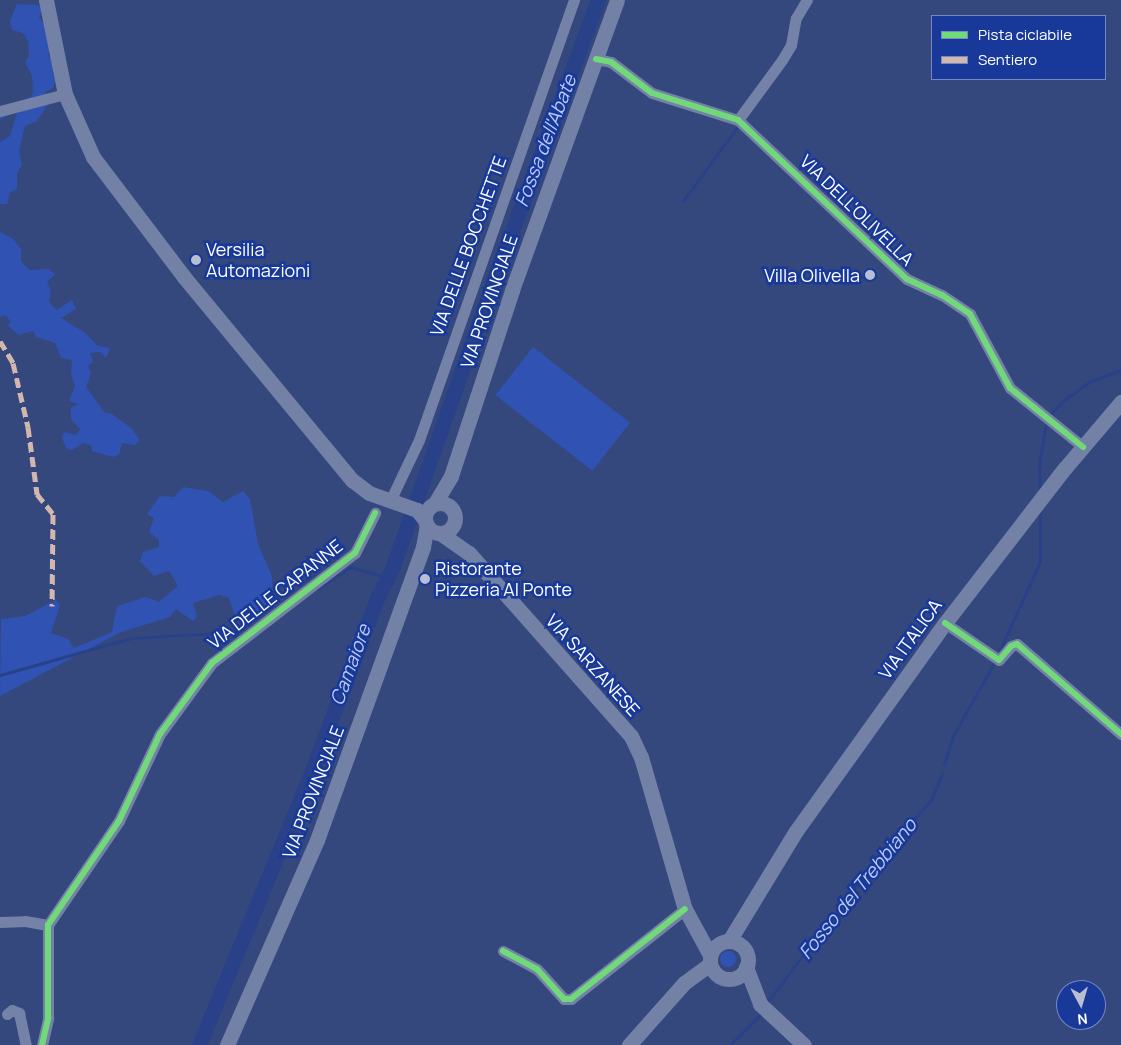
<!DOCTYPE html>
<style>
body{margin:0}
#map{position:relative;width:1121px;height:1045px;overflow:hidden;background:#35487d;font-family:Manrope,sans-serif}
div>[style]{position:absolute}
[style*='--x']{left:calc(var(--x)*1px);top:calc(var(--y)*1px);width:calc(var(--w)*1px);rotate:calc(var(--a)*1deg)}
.green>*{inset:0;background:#3052b2;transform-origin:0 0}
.round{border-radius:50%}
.stream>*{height:2.5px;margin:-1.25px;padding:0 1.25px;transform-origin:1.25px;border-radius:1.25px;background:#294189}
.river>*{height:15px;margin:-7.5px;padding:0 7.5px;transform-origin:7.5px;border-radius:7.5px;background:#294189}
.minor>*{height:11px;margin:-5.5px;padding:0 5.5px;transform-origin:5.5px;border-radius:5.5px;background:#7582a8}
.major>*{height:15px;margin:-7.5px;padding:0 7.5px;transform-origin:7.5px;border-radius:7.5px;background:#7381a6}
.major>.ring{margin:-7.5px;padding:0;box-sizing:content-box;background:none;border:15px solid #7381a6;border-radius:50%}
.quiet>*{height:5px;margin-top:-2.5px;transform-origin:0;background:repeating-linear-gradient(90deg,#d1b7ad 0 10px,transparent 0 15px)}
.cycleway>*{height:6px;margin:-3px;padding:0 3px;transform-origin:3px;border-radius:3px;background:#71d979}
.dots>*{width:14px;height:14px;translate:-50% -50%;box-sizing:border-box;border:2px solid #18399a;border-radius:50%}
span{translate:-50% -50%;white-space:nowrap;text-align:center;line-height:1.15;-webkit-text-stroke:5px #18399a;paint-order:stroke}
.street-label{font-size:18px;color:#fff}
.poi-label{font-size:18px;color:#fff}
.left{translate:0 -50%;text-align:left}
.right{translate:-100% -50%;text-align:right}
.water-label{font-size:19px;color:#bacbf8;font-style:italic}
.legend{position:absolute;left:931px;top:15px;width:175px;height:65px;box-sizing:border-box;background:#18399a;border:1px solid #7488c2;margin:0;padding:6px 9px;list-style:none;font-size:15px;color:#fff}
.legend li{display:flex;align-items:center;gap:10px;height:25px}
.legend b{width:25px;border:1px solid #7488c2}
.north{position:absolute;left:1056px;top:980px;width:50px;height:50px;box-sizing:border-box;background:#18399a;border:1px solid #7488c2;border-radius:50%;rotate:174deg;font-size:14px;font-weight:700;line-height:20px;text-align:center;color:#fff}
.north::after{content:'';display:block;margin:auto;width:18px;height:22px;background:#b8bfd2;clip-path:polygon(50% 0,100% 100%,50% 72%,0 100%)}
</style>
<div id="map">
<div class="green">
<div style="clip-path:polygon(17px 4px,38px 5px,42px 9px,39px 17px,46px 27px,51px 49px,48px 54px,56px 68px,52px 71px,55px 80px,53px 88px,45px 92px,49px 103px,37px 121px,25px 126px,19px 151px,22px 165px,17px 173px,17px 189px,10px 192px,7px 204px,0 204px,0 142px,10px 136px,18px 109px,0 120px,0 108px,31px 97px,33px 92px,32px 76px,25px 62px,29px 56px,28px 41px,23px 33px,12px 30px,10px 21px)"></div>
<div style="clip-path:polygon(0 232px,13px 239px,21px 249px,21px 261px,29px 270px,49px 269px,55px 274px,47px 282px,51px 291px,49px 302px,57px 310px,72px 300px,76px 309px,61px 318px,84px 332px,98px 346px,110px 348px,106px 358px,100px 352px,90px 353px,93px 362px,88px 366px,91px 373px,86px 387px,105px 413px,112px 414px,131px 428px,140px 440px,135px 445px,122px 443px,119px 454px,113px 457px,92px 451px,91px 445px,83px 443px,72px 450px,66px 448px,62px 438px,64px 432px,76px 435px,80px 429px,71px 419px,71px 408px,78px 404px,69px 401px,75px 386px,71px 375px,72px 360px,61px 358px,55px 343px,36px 337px,33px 331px,19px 335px,8px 326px,10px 321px,6px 315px,0 317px)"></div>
<div style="left:533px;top:347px;width:123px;height:61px;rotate:38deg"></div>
<div style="clip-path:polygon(183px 487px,208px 491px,223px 502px,243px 491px,250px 499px,258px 544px,272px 576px,273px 607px,255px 616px,254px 623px,247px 626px,236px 618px,229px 598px,219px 595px,193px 603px,197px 617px,193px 621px,176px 609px,170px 617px,121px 632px,0 696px,1px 619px,25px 616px,56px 600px,60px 605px,51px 633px,68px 639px,74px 648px,112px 632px,117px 606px,146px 597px,159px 602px,178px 586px,169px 571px,154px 576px,140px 561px,143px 552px,159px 547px,159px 540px,149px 532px,154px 518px,147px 514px,160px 496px,174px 497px)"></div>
<div class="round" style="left:720px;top:951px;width:16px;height:16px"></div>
</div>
<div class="stream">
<div style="--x:683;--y:201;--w:93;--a:-53.7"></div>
<div style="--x:1050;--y:415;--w:21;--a:-47"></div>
<div style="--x:1064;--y:400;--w:33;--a:-35"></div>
<div style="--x:1091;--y:381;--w:32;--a:-20"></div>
<div style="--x:1040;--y:490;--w:26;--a:-92"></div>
<div style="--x:1039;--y:464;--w:41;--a:-80.1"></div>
<div style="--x:317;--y:589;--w:40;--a:-32.9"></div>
<div style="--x:351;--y:567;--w:35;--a:16"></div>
<div style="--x:1000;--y:650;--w:97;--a:-65.6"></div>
<div style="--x:1040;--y:562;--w:51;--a:-90"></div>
<div style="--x:0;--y:675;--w:137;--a:-15.7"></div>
<div style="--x:132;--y:638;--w:100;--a:-3.4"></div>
<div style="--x:232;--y:632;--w:9;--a:49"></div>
<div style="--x:944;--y:764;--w:29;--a:-72"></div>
<div style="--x:953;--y:736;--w:84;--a:-60.7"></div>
<div style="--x:769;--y:1000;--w:148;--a:-52.7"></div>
<div style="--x:859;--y:882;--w:109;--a:-48.7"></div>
<div style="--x:931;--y:800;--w:28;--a:-67"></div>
<div style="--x:730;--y:1045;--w:44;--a:-45"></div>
</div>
<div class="river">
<div style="--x:199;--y:1045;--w:294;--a:-67.6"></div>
<div style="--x:311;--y:773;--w:187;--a:-69.3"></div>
<div style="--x:377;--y:598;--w:36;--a:-63"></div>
<div style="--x:393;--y:566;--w:301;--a:-70.6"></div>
<div style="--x:493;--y:282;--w:301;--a:-69.6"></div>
</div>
<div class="minor">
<div style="--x:596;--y:59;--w:15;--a:11"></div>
<div style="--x:611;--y:62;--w:51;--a:37.1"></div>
<div style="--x:652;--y:93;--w:90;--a:17.4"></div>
<div style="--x:738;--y:120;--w:232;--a:43.3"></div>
<div style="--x:907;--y:279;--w:38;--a:25"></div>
<div style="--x:942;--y:295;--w:34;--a:34"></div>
<div style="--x:970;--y:314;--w:84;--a:61.6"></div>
<div style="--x:1010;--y:388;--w:94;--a:38.9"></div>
<div style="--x:0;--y:111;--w:67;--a:-14.7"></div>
<div style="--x:738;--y:120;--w:74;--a:-53.7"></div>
<div style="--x:782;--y:60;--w:17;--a:-59"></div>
<div style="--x:791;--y:45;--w:27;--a:-80"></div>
<div style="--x:796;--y:18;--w:21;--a:-59"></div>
<div style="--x:390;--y:501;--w:68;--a:-64.6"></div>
<div style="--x:419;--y:440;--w:467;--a:-70.6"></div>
<div style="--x:945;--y:623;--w:65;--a:34.4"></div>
<div style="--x:999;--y:660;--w:18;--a:-49"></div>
<div style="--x:1011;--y:646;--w:6;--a:-18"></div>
<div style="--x:1017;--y:644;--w:138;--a:40.9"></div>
<div style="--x:0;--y:922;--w:25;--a:-2"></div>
<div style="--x:25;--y:921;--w:23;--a:10"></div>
<div style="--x:503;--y:951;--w:38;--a:28"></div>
<div style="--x:537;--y:969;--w:40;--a:48"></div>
<div style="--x:564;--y:999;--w:7;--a:0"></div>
<div style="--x:571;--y:999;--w:145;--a:-38.3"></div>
<div style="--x:7;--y:1014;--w:6;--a:-39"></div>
<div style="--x:12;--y:1010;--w:8;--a:23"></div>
<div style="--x:19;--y:1013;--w:33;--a:78"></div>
<div style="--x:42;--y:1045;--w:28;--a:-77"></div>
<div style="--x:48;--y:1018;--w:93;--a:-90"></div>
<div style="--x:48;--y:925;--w:126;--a:-55.7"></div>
<div style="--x:119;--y:821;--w:96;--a:-64.8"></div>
<div style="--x:160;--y:734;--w:88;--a:-53.8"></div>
<div style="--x:212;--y:663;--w:180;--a:-37.6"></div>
<div style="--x:355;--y:553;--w:45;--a:-63.4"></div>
</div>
<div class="major">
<div style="--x:46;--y:0;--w:96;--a:78.6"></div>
<div style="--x:65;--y:94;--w:69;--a:66"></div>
<div style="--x:93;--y:157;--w:151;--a:52.8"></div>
<div style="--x:184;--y:277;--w:264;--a:50.4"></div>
<div style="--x:352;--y:480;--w:21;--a:37"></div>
<div style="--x:369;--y:493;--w:51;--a:19.5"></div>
<div style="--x:417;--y:510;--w:13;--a:51"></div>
<div class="ring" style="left:425px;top:503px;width:15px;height:15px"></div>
<div style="--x:435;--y:503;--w:31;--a:-59"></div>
<div style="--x:451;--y:476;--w:196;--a:-71.8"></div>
<div style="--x:512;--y:290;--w:308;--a:-70.1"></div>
<div style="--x:440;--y:533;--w:35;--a:35"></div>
<div style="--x:469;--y:553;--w:244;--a:48.5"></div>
<div style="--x:631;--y:736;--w:23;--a:65"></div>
<div style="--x:641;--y:757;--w:158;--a:73.9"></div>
<div style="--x:685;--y:909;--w:52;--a:61.5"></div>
<div class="ring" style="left:710px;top:941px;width:23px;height:23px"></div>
<div style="--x:729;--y:941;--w:129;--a:-58.7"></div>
<div style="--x:796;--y:831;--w:256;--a:-54.4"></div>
<div style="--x:945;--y:623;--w:196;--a:-52.3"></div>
<div style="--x:1065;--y:468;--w:87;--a:-49.7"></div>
<div style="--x:746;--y:967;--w:40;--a:69"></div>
<div style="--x:760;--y:1004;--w:60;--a:43"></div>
<div style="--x:227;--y:1045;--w:224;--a:-66.3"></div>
<div style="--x:317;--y:840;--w:312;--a:-70.1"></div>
<div style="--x:423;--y:547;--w:22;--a:-80"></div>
<div style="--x:629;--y:1045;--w:83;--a:-48.4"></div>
<div style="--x:684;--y:983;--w:32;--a:-36"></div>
</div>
<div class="quiet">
<div style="--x:0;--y:341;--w:26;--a:59"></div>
<div style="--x:13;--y:363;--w:66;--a:76.8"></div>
<div style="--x:28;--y:427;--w:68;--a:82.3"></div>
<div style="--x:37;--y:494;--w:26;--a:51"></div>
<div style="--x:53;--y:514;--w:92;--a:90.6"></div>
</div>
<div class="cycleway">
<div style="--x:596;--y:59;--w:15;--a:11"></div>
<div style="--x:611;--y:62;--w:51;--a:37.1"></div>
<div style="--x:652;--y:93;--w:90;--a:17.4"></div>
<div style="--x:738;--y:120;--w:232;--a:43.3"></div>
<div style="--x:907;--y:279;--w:38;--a:25"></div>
<div style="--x:942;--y:295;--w:34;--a:34"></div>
<div style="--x:970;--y:314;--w:84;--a:61.6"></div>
<div style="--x:1010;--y:388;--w:94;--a:38.9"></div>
<div style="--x:945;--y:623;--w:65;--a:34.4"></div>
<div style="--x:999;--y:660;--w:18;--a:-49"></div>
<div style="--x:1011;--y:646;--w:6;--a:-18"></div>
<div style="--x:1017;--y:644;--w:138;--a:40.9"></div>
<div style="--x:503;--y:951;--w:38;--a:28"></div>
<div style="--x:537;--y:969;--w:40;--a:48"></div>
<div style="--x:564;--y:999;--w:7;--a:0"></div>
<div style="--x:571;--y:999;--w:145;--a:-38.3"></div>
<div style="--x:42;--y:1045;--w:28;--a:-77"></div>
<div style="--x:48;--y:1018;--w:93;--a:-90"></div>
<div style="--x:48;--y:925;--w:126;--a:-55.7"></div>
<div style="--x:119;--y:821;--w:96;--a:-64.8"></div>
<div style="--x:160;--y:734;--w:88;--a:-53.8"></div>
<div style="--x:212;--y:663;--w:180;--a:-37.6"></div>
<div style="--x:355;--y:553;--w:45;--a:-63.4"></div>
</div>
<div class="dots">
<div style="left:196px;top:260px;background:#b8bfd2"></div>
<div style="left:870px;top:275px;background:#b8bfd2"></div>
<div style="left:425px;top:579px;background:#b8bfd2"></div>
</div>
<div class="street-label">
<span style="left:857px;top:210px;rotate:44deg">VIA DELL'OLIVELLA</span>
<span style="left:468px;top:246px;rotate:-70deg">VIA DELLE BOCCHETTE</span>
<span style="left:489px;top:301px;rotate:-71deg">VIA PROVINCIALE</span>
<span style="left:275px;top:594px;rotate:-38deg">VIA DELLE CAPANNE</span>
<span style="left:910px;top:639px;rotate:-54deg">VIA ITALICA</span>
<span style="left:593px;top:665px;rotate:48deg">VIA SARZANESE</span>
<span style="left:313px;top:792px;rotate:-69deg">VIA PROVINCIALE</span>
</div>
<div class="poi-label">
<span class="left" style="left:206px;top:260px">Versilia<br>Automazioni</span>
<span class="right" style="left:860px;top:275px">Villa Olivella</span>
<span class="left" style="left:435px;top:579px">Ristorante<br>Pizzeria Al Ponte</span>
</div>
<div class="water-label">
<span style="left:546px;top:141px;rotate:-69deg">Fossa dell'Abate</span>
<span style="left:351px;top:665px;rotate:-70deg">Camaiore</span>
<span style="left:858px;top:889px;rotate:-51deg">Fosso del Trebbiano</span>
</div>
<ul class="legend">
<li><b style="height:6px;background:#71d979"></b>Pista ciclabile</li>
<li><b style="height:6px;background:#d1b7ad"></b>Sentiero</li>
</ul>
<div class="north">N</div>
</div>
